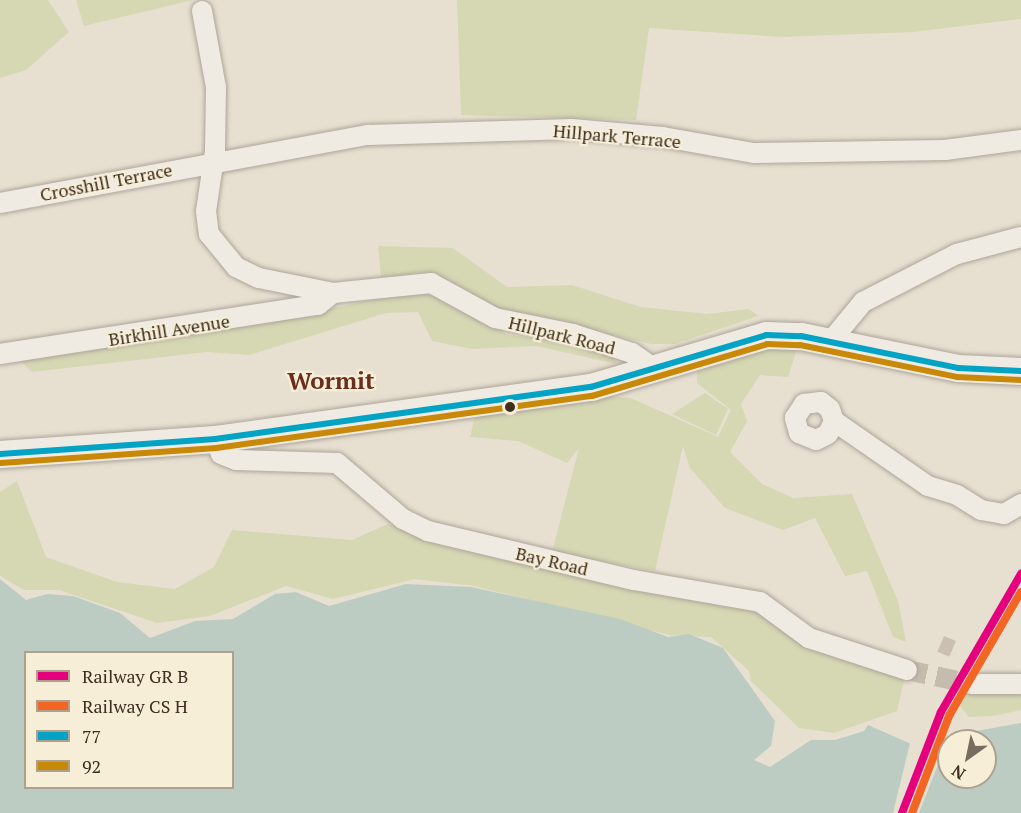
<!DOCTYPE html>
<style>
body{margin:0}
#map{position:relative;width:1021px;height:813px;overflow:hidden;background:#e7e0d1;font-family:"PT Serif",serif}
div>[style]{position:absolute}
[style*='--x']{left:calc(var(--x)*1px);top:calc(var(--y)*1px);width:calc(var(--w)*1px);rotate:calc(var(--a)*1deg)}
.green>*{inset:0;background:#d6d7b3}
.water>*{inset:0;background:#bcccc2}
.pier>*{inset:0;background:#e7e0d1}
.building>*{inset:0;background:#cbbfb2;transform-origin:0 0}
.street-tunnel>*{height:20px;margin-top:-10px;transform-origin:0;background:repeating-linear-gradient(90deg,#c5bcae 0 20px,transparent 0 30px)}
.roads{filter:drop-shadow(0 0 2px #ada599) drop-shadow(0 0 2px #ada599)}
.street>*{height:20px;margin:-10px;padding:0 10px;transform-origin:10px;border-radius:10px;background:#efebe3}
.secondary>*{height:27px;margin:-13.5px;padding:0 13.5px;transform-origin:13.5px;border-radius:13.5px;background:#efebe3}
.bus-1>*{height:6px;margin:-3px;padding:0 3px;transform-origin:3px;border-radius:3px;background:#03a3c5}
.bus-2>*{height:6px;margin:-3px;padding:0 3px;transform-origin:3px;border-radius:3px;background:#c88808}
.rail-1>*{height:8px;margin:-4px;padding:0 4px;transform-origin:4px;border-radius:4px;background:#e5007d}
.rail-2>*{height:8px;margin:-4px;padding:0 4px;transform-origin:4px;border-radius:4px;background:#f26522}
.dots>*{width:16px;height:16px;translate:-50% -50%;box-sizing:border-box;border:3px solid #f7eed8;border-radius:50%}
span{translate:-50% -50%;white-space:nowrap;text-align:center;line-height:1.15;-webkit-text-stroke:4.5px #f7eed8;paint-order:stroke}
.street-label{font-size:18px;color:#3d2e20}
.district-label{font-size:24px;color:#6b2e1e;font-weight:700}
.legend{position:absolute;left:24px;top:651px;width:210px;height:138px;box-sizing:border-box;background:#f7eed8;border:2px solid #ada18e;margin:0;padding:8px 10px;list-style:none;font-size:18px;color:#3d2e20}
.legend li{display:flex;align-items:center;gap:12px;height:30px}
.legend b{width:30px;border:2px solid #ada18e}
.north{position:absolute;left:937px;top:729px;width:60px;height:60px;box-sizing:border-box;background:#f7eed8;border:2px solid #ada18e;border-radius:50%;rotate:213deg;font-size:16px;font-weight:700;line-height:24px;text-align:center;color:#3d2e20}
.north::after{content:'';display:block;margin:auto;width:21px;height:27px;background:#786c5e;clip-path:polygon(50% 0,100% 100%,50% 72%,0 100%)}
</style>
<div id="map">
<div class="green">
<div style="clip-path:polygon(0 0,48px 0,69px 32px,26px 70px,0 78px)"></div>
<div style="clip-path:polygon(76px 0,193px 0,84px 26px)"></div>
<div style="clip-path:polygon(457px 0,1021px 0,1021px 19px,913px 32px,781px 37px,649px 28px,636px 120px,461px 115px)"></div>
<div style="clip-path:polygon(378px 246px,453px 248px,507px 287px,572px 285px,641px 307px,707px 314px,749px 309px,758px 316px,675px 344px,651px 344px,492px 306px,428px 272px,381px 277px)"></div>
<div style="clip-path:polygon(415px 291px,437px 296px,508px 335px,559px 341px,615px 357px,616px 364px,537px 346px,472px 349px,432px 341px,418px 312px,386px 313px,249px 355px,207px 352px,32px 372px,16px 356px,256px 324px)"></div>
<div style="clip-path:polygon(761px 344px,798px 346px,788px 377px,760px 375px,741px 404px,747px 421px,730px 452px,762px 484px,793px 498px,852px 494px,898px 601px,906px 642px,893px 637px,867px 571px,845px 576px,815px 518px,783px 530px,725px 508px,690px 468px,683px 446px,655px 571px,552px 552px,579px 448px,567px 463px,518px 441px,470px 437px,475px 416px,607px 396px,631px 398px,718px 437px,731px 410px,697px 383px,697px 365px)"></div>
<div style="clip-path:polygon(705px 393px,728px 409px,716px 435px,672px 414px)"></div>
<div style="clip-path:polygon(17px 481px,46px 557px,117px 582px,175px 589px,214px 567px,232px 530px,352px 540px,388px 524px,496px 554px,749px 605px,905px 676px,897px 711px,834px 733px,799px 728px,751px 681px,749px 671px,711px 637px,669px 635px,474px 586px,415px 579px,333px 599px,286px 586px,210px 616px,157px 623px,59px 590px,24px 590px,0 576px,0 492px)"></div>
<div style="clip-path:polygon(1021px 688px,1021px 710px,993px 716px,969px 717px,955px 700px,960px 689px)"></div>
</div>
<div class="water">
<div style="clip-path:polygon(evenodd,0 579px,26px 600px,47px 594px,73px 596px,120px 613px,150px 638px,195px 621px,233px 619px,275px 594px,296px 592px,329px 606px,406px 584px,471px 587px,620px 619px,668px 637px,689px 634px,723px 648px,775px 721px,771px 746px,754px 760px,770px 767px,811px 740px,835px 740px,864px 731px,868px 725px,909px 743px,1021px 723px,1021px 813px,0 813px,0 579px,26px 652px,232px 652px,232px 788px,26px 788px,26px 652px,0 579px,949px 741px,985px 741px,985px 777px,949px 777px,949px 741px)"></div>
</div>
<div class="pier">
<div style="clip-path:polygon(951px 731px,919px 813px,893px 813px,911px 739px)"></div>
</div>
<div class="building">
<div style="left:944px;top:636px;width:13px;height:17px;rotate:23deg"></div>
</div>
<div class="street-tunnel">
<div style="--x:907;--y:670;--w:66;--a:12.3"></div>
</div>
<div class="roads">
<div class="street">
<div style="--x:202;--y:11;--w:77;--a:79.6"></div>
<div style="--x:216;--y:87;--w:64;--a:90.9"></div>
<div style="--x:215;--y:151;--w:61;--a:98.5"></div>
<div style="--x:206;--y:211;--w:23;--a:83"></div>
<div style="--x:209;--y:234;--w:43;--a:50.7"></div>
<div style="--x:236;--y:267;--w:25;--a:26"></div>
<div style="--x:259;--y:278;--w:76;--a:11.5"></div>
<div style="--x:333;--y:293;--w:99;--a:-5.8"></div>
<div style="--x:431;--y:283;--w:73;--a:28.7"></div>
<div style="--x:495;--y:318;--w:80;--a:11.6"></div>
<div style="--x:573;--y:334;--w:62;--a:17.9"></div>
<div style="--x:632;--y:353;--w:24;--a:35"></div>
<div style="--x:0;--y:203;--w:374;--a:-10.5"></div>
<div style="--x:368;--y:135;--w:204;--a:-1.7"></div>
<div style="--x:572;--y:129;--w:91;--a:5"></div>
<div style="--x:663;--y:137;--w:92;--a:10"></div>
<div style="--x:754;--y:153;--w:191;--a:-0.9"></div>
<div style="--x:945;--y:150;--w:77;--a:-7.5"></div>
<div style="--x:830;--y:342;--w:52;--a:-50.5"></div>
<div style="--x:863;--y:302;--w:106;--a:-27.1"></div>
<div style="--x:957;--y:254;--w:66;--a:-14.9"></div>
<div style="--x:0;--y:354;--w:322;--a:-8.8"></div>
<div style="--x:318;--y:305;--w:19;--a:-39"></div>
<div style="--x:834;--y:421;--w:14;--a:115"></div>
<div style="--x:828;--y:434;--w:13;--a:153"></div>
<div style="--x:816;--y:440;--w:18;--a:-158"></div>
<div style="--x:799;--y:433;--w:16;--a:-105"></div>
<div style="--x:795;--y:418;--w:17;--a:-57"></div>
<div style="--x:804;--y:404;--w:17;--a:-7"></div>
<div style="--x:821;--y:402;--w:11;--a:38"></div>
<div style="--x:830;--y:409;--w:13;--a:72"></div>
<div style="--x:834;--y:421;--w:114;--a:34.7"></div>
<div style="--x:928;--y:486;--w:30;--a:17"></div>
<div style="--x:957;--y:495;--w:28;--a:32"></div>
<div style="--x:981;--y:510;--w:23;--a:10"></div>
<div style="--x:1004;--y:514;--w:20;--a:-30"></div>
<div style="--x:215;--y:439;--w:16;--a:68"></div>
<div style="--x:221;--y:454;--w:16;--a:22"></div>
<div style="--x:236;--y:460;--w:101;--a:1.7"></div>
<div style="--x:337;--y:463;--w:87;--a:40.3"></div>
<div style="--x:403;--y:519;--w:28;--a:26"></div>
<div style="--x:428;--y:531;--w:212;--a:13.4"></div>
<div style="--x:634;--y:580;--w:128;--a:9.9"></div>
<div style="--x:760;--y:602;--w:61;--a:36.3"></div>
<div style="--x:809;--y:638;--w:103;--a:18.1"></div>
<div style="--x:971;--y:684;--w:50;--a:0"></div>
</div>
<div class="secondary">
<div style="--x:0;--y:454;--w:216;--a:-4"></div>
<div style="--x:215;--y:439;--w:380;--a:-7.9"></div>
<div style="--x:591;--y:387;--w:183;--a:-16.5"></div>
<div style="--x:766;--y:335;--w:35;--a:2"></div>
<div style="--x:801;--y:336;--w:160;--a:11.5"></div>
<div style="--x:958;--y:368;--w:63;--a:2.7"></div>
</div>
</div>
<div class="bus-1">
<div style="--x:0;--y:454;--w:216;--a:-4"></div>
<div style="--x:215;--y:439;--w:380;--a:-7.9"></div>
<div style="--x:591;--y:387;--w:183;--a:-16.5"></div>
<div style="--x:766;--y:335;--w:35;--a:2"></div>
<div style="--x:801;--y:336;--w:160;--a:11.5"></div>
<div style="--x:958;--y:368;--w:63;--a:2.7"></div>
</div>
<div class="bus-2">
<div style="--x:1;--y:463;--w:216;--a:-4"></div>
<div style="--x:216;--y:448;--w:380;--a:-7.9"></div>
<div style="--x:592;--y:396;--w:183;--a:-16.5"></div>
<div style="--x:767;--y:344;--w:33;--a:2"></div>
<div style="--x:800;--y:345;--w:160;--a:11.5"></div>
<div style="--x:957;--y:377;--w:64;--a:2.7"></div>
</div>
<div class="rail-1">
<div style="--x:902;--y:813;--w:108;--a:-68.9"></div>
<div style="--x:941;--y:712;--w:160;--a:-59.9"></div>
</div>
<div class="rail-2">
<div style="--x:912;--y:813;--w:104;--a:-69.1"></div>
<div style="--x:949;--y:716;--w:143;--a:-59.9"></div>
</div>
<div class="dots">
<div style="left:510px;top:407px;background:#3d2e20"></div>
</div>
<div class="street-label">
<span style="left:617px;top:136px;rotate:5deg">Hillpark Terrace</span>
<span style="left:106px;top:182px;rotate:-11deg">Crosshill Terrace</span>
<span style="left:169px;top:330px;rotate:-9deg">Birkhill Avenue</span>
<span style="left:562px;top:335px;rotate:14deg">Hillpark Road</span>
<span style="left:552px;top:561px;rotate:13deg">Bay Road</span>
</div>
<div class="district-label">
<span style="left:331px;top:381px">Wormit</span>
</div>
<ul class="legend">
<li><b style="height:8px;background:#e5007d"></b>Railway GR B</li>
<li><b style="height:8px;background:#f26522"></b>Railway CS H</li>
<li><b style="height:8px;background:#03a3c5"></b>77</li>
<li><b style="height:8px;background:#c88808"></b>92</li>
</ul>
<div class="north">N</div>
</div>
